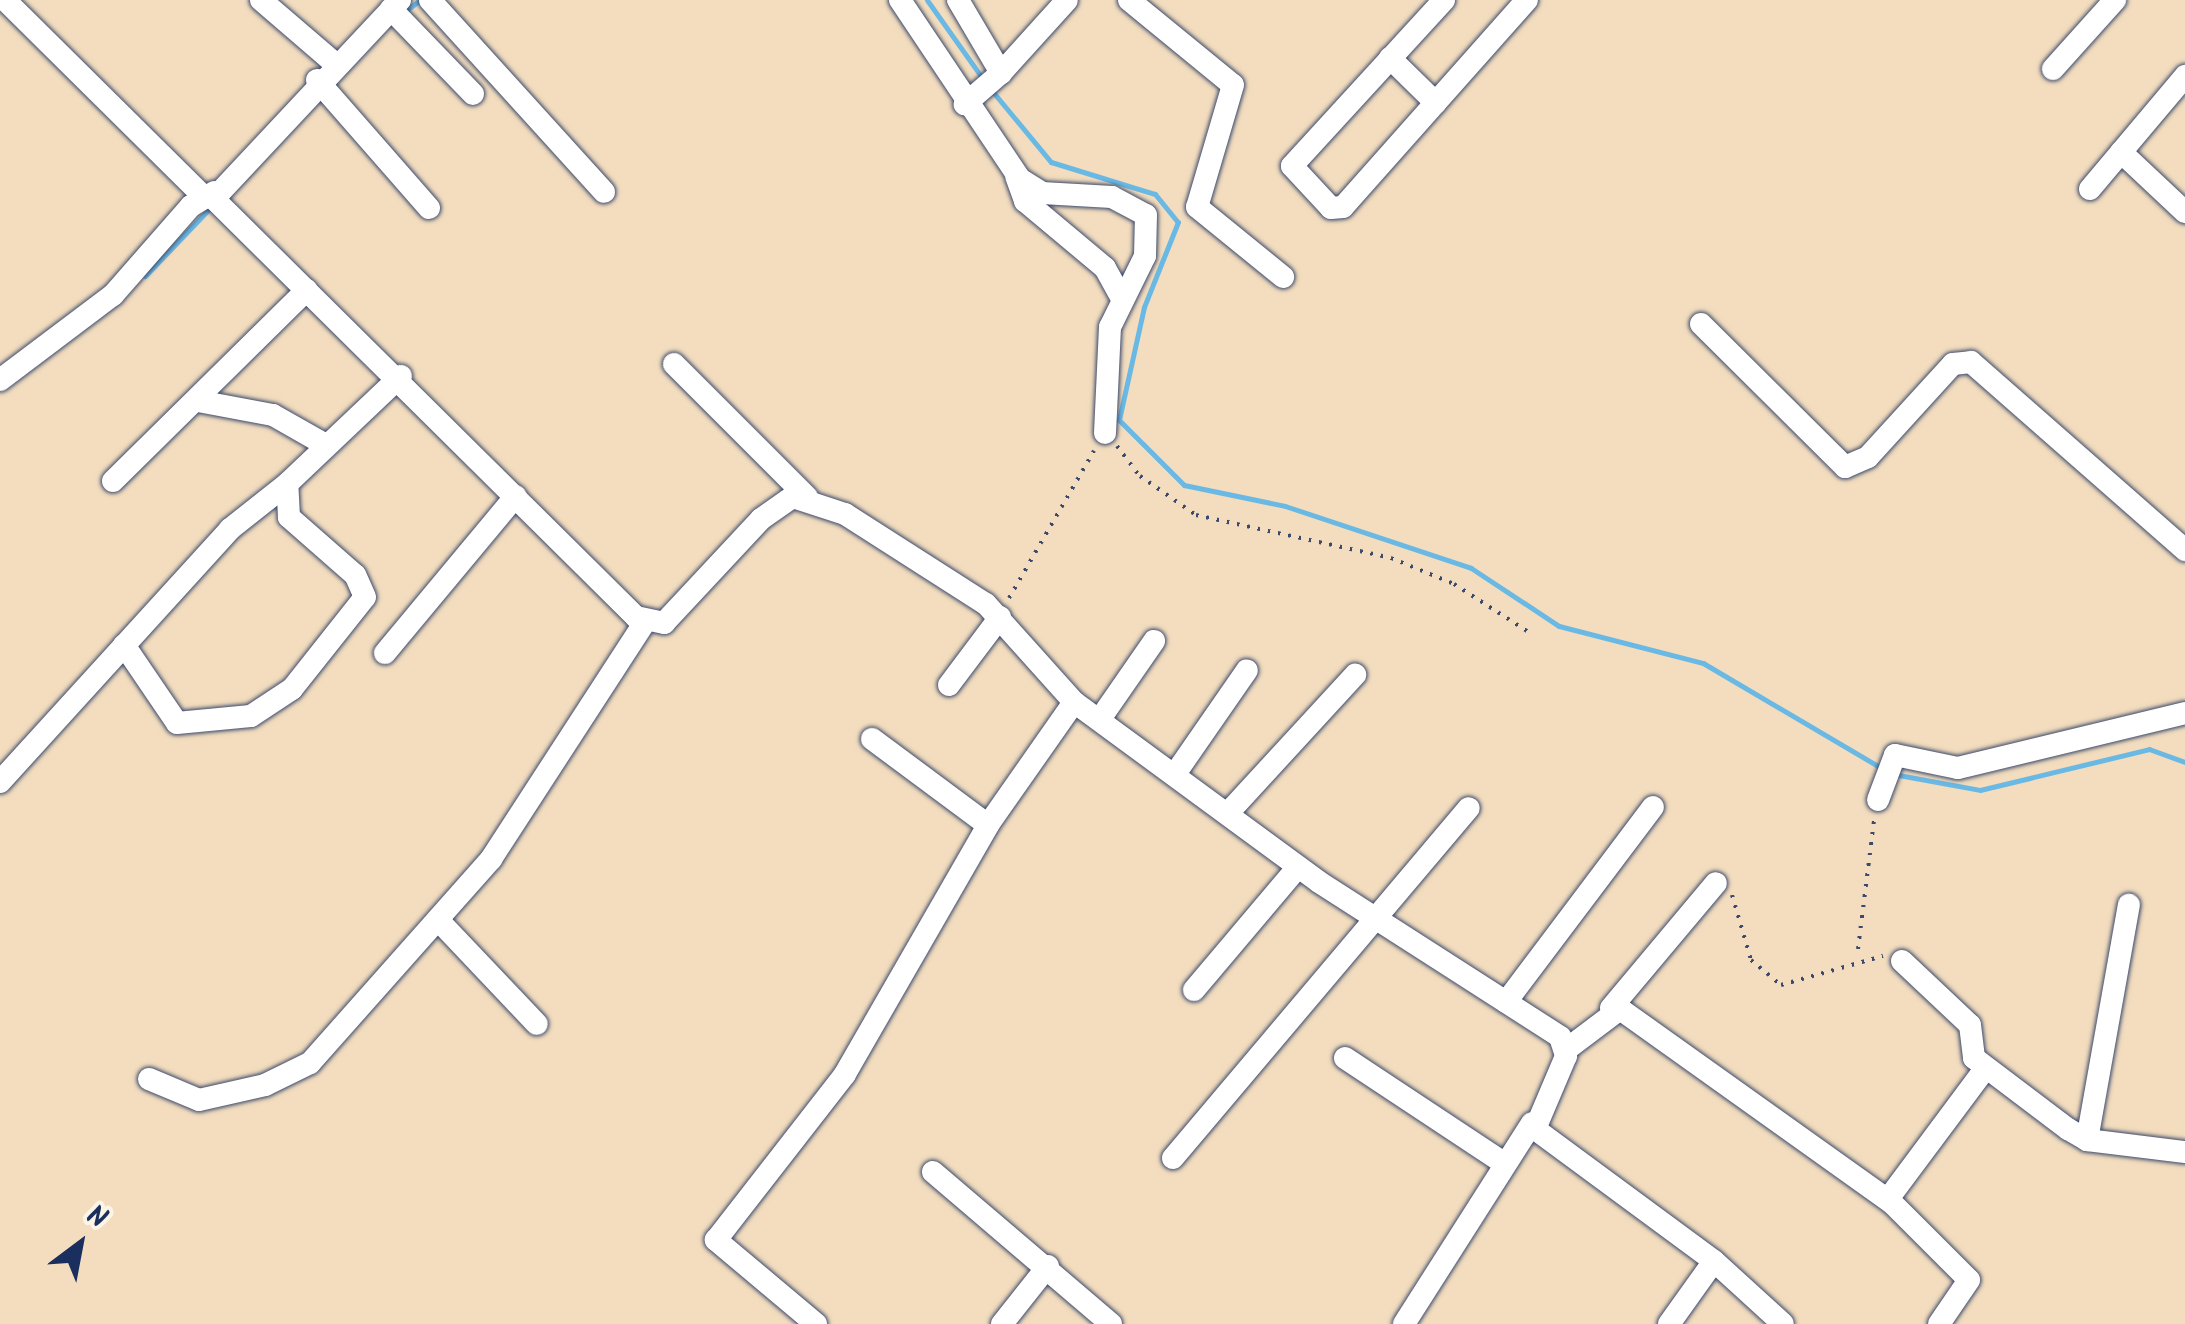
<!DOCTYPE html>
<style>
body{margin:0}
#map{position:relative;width:2185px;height:1324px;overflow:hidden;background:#f3ddbe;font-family:Kalam,sans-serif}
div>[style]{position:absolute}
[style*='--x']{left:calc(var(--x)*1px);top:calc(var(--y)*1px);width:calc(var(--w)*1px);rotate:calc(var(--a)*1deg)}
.stream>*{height:5px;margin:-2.5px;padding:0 2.5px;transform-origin:2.5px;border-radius:2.5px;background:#6ab9e4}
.path>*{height:4px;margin-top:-2px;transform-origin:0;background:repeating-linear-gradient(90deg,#3b496c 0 2.5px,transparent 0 10.5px)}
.roads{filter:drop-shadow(0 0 2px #3b496c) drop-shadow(0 0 2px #3b496c)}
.minor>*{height:22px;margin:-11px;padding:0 11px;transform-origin:11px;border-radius:11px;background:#fff}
span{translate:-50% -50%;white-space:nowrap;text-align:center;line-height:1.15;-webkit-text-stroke:10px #fcf5e5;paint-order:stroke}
.north{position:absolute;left:30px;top:1194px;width:100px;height:100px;-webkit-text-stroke:8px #fcf5e5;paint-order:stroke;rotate:32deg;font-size:28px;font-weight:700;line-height:40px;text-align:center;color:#1b2f5e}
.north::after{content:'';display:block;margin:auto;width:35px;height:45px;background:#1b2f5e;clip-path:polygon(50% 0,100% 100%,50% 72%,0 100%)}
</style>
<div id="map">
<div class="stream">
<div style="--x:927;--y:0;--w:97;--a:54.7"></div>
<div style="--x:404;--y:12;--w:20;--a:-37"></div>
<div style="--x:993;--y:92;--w:91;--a:50.4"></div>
<div style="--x:1051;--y:162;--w:109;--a:17.1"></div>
<div style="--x:1155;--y:194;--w:36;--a:51"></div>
<div style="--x:1178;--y:222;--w:92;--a:111.8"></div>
<div style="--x:1144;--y:307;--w:116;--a:102.5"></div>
<div style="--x:1119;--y:420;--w:92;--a:45"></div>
<div style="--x:1184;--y:485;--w:103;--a:11.7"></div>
<div style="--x:1285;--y:506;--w:196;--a:18.4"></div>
<div style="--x:1471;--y:568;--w:105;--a:33.4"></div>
<div style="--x:1559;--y:626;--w:149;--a:14.4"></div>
<div style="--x:1703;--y:663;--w:209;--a:30.5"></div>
<div style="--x:145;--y:276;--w:94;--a:-46.3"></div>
<div style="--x:1893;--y:774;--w:88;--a:10.4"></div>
<div style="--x:1980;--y:790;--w:174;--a:-13.6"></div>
<div style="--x:2149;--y:749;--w:38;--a:20"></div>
</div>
<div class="path">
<div style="--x:1117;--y:446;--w:38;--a:53"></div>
<div style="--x:1140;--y:476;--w:68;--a:34.9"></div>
<div style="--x:1196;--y:515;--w:200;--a:12.4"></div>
<div style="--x:1391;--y:558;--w:68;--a:22.4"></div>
<div style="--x:1454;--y:584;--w:87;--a:32.8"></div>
<div style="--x:1009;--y:598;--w:170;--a:-60"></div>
<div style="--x:1732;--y:895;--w:68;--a:73.7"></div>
<div style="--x:1751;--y:960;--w:39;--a:40"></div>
<div style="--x:1781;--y:985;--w:106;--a:-15.9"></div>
<div style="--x:1858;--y:949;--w:130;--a:-82.9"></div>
</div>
<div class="roads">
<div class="minor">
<div style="--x:5;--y:0;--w:279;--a:44.7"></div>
<div style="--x:261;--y:0;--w:95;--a:40.7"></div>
<div style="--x:400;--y:0;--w:272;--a:133.1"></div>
<div style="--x:214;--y:199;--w:594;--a:44.73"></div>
<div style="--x:636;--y:617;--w:29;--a:12"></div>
<div style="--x:664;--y:623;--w:142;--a:-47"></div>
<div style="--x:761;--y:519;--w:39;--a:-35"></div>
<div style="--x:793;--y:497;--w:55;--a:18.1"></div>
<div style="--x:845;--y:514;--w:167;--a:32.6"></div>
<div style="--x:986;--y:604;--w:132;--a:48.1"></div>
<div style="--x:1074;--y:702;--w:304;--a:36.3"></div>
<div style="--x:1319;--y:882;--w:287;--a:32.7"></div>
<div style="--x:1560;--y:1037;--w:20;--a:72"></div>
<div style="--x:1566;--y:1056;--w:79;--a:113"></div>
<div style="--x:1535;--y:1129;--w:222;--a:36.4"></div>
<div style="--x:1714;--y:1261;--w:93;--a:42.4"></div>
<div style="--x:430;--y:0;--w:259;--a:47.8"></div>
<div style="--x:900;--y:0;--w:216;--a:56.2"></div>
<div style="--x:1020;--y:179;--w:26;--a:32"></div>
<div style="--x:1042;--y:193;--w:70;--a:3.3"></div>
<div style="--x:1112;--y:197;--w:38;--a:28"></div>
<div style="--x:1146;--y:215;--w:41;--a:91.4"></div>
<div style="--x:1145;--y:256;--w:79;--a:116.2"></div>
<div style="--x:1110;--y:327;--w:106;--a:92.7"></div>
<div style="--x:958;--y:0;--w:85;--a:59.5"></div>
<div style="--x:1001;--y:73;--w:48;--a:139.3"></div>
<div style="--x:1129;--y:0;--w:134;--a:39.3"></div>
<div style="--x:1233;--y:85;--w:127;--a:106.4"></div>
<div style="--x:1197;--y:207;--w:111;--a:39.1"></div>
<div style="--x:1444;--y:0;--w:225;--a:132.5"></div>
<div style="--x:1292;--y:166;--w:57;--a:47.1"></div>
<div style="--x:1331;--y:208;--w:12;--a:-5"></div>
<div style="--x:1343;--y:207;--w:277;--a:-48.4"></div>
<div style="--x:391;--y:9;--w:118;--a:46"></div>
<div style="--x:1390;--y:58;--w:64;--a:44.4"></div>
<div style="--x:2053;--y:69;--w:93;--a:-48.1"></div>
<div style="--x:1001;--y:73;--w:98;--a:-47.9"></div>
<div style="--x:317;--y:80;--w:170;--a:48.8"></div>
<div style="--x:2121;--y:152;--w:88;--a:43.2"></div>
<div style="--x:1016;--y:176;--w:27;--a:70"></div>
<div style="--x:1025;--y:201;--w:104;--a:39.9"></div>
<div style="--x:1105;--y:268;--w:31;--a:61"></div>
<div style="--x:2090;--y:189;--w:148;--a:-49.9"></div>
<div style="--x:1701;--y:324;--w:203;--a:44.8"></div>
<div style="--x:1845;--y:467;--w:25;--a:-23"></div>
<div style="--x:1868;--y:457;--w:126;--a:-47.6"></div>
<div style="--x:1953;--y:364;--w:18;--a:-6"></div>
<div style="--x:1971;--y:362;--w:285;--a:41.3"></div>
<div style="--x:674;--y:364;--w:188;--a:45"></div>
<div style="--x:0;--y:380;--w:141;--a:-37"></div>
<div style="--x:113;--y:295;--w:118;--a:-48.8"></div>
<div style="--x:191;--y:206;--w:27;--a:-31"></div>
<div style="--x:198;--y:401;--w:76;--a:10.6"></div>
<div style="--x:273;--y:415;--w:59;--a:29.6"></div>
<div style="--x:113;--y:481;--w:272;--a:-44.6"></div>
<div style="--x:124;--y:645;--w:94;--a:55.8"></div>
<div style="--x:177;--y:723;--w:74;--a:-5.4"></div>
<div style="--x:251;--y:716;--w:49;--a:-33.4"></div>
<div style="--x:292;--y:689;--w:117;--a:-51.6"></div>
<div style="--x:365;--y:597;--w:24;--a:-114"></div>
<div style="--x:355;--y:575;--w:88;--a:-138.7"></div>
<div style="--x:289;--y:517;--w:33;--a:-93"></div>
<div style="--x:287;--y:484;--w:157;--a:-43.5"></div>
<div style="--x:385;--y:653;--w:204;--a:-50.2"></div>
<div style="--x:949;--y:685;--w:85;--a:-53.1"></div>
<div style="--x:1100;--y:719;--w:95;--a:-55.3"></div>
<div style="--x:872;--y:739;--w:144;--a:36.6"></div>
<div style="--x:1175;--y:774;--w:126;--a:-55.3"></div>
<div style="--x:0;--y:782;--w:342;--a:-47.7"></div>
<div style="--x:230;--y:529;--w:73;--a:-38.3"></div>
<div style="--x:1878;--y:800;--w:48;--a:-69.3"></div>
<div style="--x:1895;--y:755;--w:64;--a:11.7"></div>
<div style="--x:1958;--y:768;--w:234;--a:-13.6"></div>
<div style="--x:1228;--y:813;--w:188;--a:-47.4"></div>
<div style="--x:441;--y:923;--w:139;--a:46.5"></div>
<div style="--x:1902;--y:961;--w:93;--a:43.3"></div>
<div style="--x:1970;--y:1025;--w:33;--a:83"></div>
<div style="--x:1974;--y:1058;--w:118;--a:37.1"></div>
<div style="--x:2068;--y:1129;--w:22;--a:30"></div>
<div style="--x:2087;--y:1140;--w:99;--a:7"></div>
<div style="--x:1194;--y:990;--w:161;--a:-49.8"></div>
<div style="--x:1506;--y:1002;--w:244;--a:-53"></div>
<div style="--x:1611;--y:1008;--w:163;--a:-50"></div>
<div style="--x:1567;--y:1049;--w:66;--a:-37"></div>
<div style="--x:1620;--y:1009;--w:333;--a:35.5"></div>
<div style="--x:1891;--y:1202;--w:110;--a:45"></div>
<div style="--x:1969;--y:1280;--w:53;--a:124.3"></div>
<div style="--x:1345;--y:1058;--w:188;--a:33.5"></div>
<div style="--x:149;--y:1079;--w:54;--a:22.8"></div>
<div style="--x:199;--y:1100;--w:68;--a:-12.8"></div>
<div style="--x:265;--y:1085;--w:50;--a:-26.1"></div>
<div style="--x:310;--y:1063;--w:273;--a:-48.4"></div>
<div style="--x:491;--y:859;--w:281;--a:-57"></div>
<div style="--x:2087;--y:1140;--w:239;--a:-79.9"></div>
<div style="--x:1173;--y:1158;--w:458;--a:-49.8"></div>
<div style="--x:933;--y:1172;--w:234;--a:40.5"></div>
<div style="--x:1888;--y:1199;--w:162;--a:-53.3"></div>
<div style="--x:816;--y:1324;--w:131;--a:-140"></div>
<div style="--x:716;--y:1240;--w:210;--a:-52.1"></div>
<div style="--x:845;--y:1074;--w:287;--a:-60.1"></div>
<div style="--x:988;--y:825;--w:150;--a:-55"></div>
<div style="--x:1002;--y:1324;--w:74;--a:-51.6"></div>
<div style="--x:1404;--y:1324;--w:238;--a:-57.5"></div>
<div style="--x:1669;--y:1324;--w:77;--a:-54.5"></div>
</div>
</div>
<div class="north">N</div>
</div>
